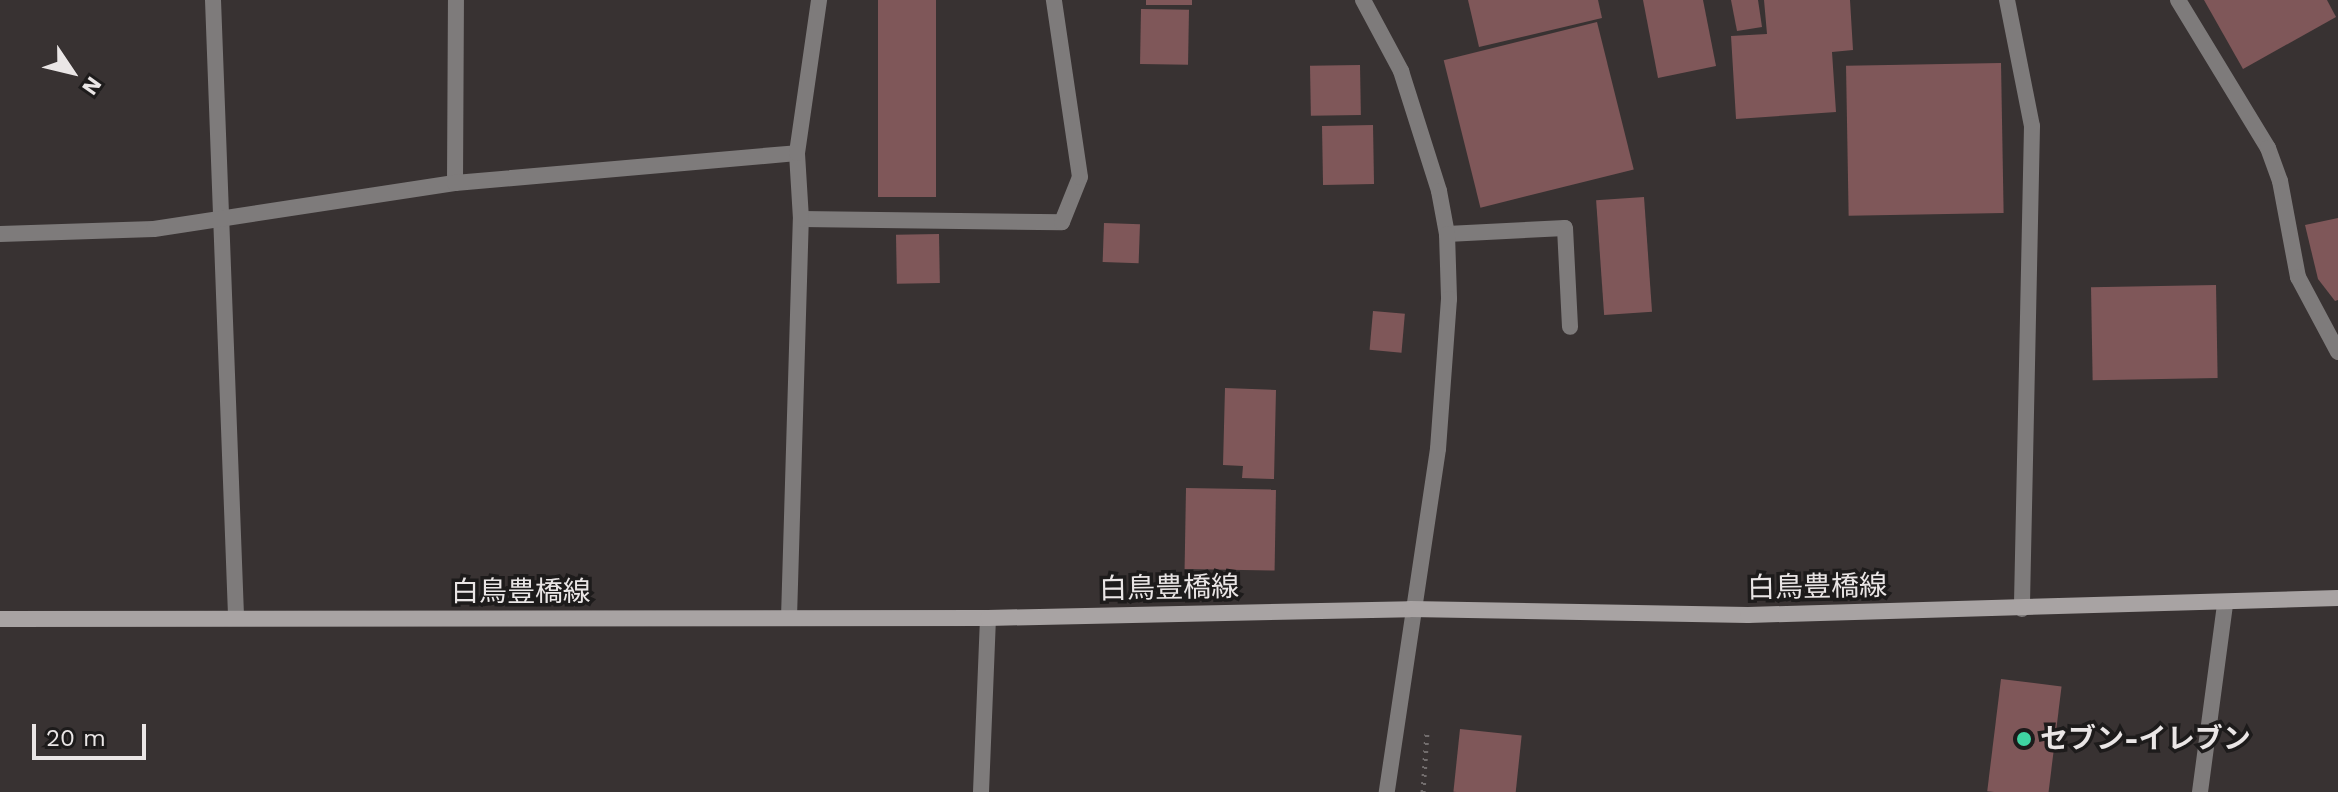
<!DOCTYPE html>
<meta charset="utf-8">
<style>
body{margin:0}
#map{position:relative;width:2338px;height:792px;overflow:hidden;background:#383232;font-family:"Work Sans","Noto Sans JP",sans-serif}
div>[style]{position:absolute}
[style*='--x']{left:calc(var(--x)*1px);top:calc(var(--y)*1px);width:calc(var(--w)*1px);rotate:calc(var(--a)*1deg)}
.building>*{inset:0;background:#7f5759;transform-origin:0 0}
.path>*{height:5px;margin-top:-2.5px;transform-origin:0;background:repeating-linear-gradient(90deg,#726d6d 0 2px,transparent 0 8px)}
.lane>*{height:16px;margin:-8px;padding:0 8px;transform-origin:8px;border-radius:8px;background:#7e7b7b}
.street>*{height:16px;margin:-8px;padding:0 8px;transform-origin:8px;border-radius:8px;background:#7e7b7b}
.secondary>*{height:16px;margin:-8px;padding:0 8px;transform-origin:8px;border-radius:8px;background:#a8a3a3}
.dots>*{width:22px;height:22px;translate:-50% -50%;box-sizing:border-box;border:4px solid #1d1b1b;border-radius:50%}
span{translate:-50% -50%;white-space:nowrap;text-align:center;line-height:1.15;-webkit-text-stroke:7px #1d1b1b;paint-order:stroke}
.street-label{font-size:28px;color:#eae6e6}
.poi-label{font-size:28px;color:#eae6e6;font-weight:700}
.left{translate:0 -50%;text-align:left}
.north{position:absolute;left:32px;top:32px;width:80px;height:80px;-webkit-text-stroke:6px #1d1b1b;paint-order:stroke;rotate:125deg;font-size:22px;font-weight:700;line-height:32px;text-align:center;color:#eae6e6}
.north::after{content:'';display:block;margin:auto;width:28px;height:36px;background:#eae6e6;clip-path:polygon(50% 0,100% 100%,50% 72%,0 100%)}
.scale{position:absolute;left:32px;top:724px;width:114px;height:36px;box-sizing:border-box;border:4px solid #eae6e6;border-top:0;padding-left:10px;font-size:24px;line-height:28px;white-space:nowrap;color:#eae6e6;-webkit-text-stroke:6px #1d1b1b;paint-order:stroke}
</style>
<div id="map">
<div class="building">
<div style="left:878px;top:0;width:58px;height:197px"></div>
<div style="left:1146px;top:0;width:46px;height:5px"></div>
<div style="clip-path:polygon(1468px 0,1598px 0,1602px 18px,1479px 47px)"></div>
<div style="clip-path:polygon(1643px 0,1703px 0,1716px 66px,1658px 78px)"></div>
<div style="clip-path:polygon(1731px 0,1758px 0,1762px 27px,1737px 31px)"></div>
<div style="clip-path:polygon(1764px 0,1850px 0,1853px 50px,1832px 52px,1836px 112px,1736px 119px,1731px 36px,1767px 34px)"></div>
<div style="clip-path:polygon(2204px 0,2327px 0,2336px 17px,2243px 69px)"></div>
<div style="left:1141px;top:9px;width:48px;height:55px;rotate:1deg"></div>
<div style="left:1597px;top:22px;width:152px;height:158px;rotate:76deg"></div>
<div style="left:2001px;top:63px;width:150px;height:155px;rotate:89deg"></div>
<div style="left:1360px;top:65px;width:50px;height:50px;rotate:89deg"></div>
<div style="left:1373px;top:125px;width:59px;height:51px;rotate:89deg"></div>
<div style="left:1644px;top:197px;width:115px;height:48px;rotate:86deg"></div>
<div style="clip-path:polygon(2338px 218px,2338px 300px,2335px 301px,2318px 279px,2305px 225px)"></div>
<div style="left:1104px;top:223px;width:36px;height:39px;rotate:2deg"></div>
<div style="left:939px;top:234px;width:49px;height:43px;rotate:89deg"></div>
<div style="left:2216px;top:285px;width:93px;height:125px;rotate:89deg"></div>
<div style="left:1373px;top:311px;width:32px;height:39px;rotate:5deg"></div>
<div style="clip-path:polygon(1225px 388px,1276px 390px,1274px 479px,1242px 478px,1243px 466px,1223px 465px)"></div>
<div style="left:1186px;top:488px;width:90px;height:81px;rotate:1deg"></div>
<div style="left:2001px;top:679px;width:61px;height:113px;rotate:7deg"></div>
<div style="left:1460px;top:729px;width:62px;height:63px;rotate:6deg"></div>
</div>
<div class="path">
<div style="--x:1423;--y:792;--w:61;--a:-86.2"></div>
</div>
<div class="lane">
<div style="--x:1447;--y:234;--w:118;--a:-2.9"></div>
<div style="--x:1565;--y:228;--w:99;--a:87.1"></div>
</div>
<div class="street">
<div style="--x:213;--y:0;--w:616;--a:87.86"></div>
<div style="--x:1363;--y:0;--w:81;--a:61.8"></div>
<div style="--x:1401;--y:71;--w:126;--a:72.4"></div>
<div style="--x:1439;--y:191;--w:44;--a:79.5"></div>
<div style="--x:1447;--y:234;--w:65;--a:88.2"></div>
<div style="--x:1449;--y:299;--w:150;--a:94.2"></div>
<div style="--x:1438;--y:449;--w:347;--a:98.5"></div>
<div style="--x:2007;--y:0;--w:128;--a:78.8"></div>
<div style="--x:2032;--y:126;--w:483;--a:91.2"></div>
<div style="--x:2178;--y:0;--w:173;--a:58.7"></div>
<div style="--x:2268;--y:148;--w:35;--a:70"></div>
<div style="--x:2280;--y:181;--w:98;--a:79.4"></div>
<div style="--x:2298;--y:277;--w:85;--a:61.9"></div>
<div style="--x:455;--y:183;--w:183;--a:-89.7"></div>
<div style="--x:801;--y:219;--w:261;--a:0.7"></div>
<div style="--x:1062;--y:222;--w:48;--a:-68.2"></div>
<div style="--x:1080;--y:177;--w:179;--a:-98.4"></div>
<div style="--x:0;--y:234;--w:154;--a:-1.9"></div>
<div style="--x:154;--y:229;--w:304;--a:-8.7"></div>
<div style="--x:455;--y:183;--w:343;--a:-5"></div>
<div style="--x:789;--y:618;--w:399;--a:-88.3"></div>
<div style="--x:801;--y:219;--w:66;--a:-93.5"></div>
<div style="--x:797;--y:153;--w:155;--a:-81.8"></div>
<div style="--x:981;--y:792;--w:174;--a:-87.7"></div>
<div style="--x:2200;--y:792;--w:189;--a:-82.4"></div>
</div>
<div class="secondary">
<div style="--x:0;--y:619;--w:988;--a:-0.06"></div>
<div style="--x:988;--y:618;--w:422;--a:-1.2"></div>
<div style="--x:1410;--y:609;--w:338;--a:1"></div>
<div style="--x:1748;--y:615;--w:590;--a:-1.65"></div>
</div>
<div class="dots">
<div style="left:2024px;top:739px;background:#3fd4a2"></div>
</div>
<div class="street-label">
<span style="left:1817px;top:587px;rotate:-1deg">白鳥豊橋線</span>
<span style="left:1169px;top:588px;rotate:-1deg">白鳥豊橋線</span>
<span style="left:521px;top:592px">白鳥豊橋線</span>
</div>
<div class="poi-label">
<span class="left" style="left:2040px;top:739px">セブン-イレブン</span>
</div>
<div class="north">N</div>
<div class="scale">20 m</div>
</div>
